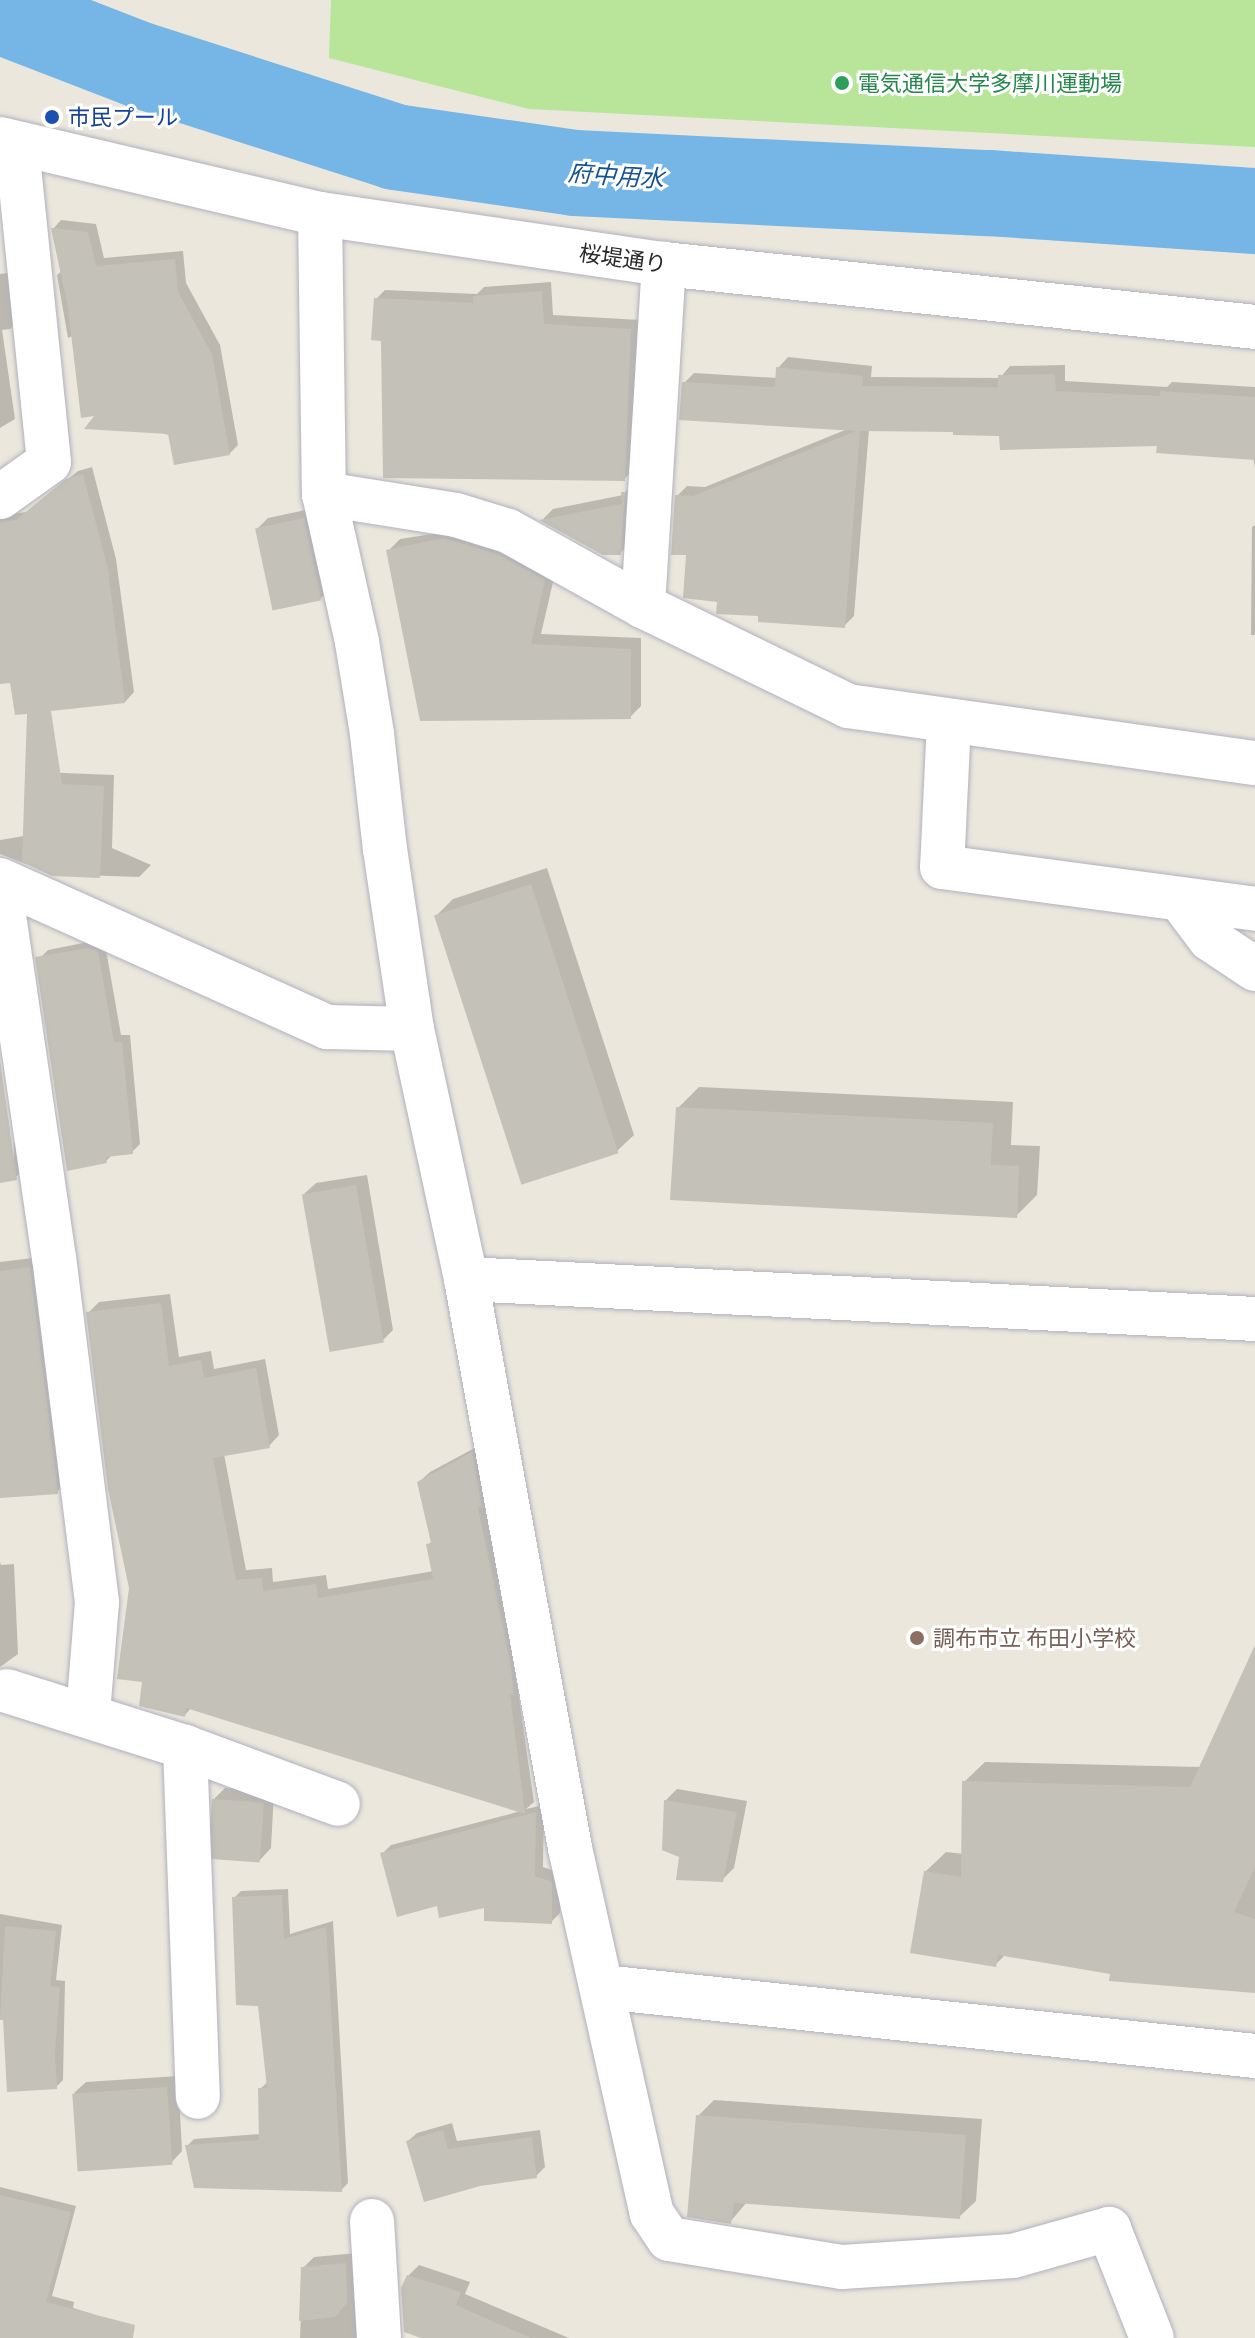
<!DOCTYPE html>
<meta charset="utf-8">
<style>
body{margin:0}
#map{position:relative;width:1255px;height:2338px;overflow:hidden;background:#ebe7dd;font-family:"Exo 2","Noto Sans JP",sans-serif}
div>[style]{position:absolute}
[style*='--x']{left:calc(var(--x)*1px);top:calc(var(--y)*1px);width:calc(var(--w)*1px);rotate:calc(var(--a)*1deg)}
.pitch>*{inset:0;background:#b8e599}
.shadow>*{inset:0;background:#0003}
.river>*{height:86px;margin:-43px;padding:0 43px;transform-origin:43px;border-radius:43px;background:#76b6e7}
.building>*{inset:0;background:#c4c1b8;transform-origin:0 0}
.roads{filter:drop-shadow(0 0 2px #b0b1bd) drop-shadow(0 0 2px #b0b1bd)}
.street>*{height:44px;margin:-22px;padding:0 22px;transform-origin:22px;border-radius:22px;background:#fff}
.secondary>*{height:44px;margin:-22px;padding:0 22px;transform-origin:22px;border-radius:22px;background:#fff}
.dots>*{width:22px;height:22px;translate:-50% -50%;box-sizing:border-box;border:4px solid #fff;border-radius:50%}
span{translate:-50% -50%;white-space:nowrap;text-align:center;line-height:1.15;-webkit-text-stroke:6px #fff;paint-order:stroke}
.leisure-label{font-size:22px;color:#27864d}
.left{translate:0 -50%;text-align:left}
.transit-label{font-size:22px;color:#164399}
.street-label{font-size:22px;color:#2a2a2a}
.education-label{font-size:22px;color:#785e54}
.water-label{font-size:24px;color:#165392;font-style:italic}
</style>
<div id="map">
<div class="pitch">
<div style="clip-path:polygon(331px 0,1255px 0,1255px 147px,529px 109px,329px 58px)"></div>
</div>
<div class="shadow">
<div style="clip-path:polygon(61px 220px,96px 224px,104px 258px,183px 251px,186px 283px,220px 345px,238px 445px,229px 454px,99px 413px,73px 336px,68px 338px,57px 275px,62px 271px,53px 229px)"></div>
<div style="clip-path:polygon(14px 272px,19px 320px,10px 329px,2px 330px,15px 419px,0 428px,0 274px)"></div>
<div style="clip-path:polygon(551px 282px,553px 315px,640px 320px,633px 470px,624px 479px,383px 339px,376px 299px,385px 290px,477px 294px,484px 287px)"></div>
<div style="clip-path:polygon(788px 357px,872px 366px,871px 377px,1000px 378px,1010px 366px,1065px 365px,1065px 381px,1167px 387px,1172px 382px,1255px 387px,1255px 468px,1253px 457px,1159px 444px,955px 430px,869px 429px,854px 616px,844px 626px,760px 614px,719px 600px,688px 553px,677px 496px,687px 486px,705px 487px,850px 428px,684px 383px,694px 373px,778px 378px,778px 368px)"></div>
<div style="clip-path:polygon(92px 467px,116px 559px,134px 692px,125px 702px,12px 681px,0 682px,0 509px,12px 514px,27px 512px,78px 471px)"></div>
<div style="clip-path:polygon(634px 482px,632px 542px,620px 553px,603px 553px,543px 519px,553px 509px,623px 495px)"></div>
<div style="clip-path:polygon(315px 508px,332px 587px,321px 598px,257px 529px,268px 518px)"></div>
<div style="clip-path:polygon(1255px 525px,1255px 635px,1251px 635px,1252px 527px)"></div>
<div style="clip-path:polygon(463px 529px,556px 569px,541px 634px,641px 638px,641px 706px,630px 717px,389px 550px,400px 539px)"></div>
<div style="clip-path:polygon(39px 772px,114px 775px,112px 848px,151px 865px,139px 877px,52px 874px,0 854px,0 840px,36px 834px)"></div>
<div style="clip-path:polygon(547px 868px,634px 1135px,617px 1151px,437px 915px,453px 899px)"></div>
<div style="clip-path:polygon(98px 940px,105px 944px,121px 1035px,130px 1035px,140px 1144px,132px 1152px,113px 1154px,106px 1161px,40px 958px,48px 950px)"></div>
<div style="clip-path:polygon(699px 1087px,1013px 1102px,1011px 1145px,1040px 1146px,1037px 1195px,1016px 1216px,678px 1108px)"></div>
<div style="clip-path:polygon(23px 1134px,28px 1167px,13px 1179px,14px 1143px)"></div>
<div style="clip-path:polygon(367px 1175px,393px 1330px,382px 1341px,304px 1194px,316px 1183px)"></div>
<div style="clip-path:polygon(41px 1257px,69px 1480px,57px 1492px,0 1496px,0 1262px)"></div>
<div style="clip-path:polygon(170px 1294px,179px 1357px,211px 1351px,214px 1369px,265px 1359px,279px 1435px,269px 1446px,224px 1454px,246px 1570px,272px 1568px,273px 1582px,326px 1575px,328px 1589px,434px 1571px,428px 1545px,433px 1540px,419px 1482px,430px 1472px,482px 1444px,534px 1802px,526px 1809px,544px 1805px,543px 1867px,560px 1873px,560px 1913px,551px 1922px,486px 1905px,438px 1904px,382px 1854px,391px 1845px,521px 1811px,192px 1707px,185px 1715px,145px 1680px,88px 1313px,99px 1302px)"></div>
<div style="clip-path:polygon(0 1562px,1px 1565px,14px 1564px,18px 1654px,0 1667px)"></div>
<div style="clip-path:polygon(1255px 1650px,1255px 1991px,1006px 1954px,995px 1965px,925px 1872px,946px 1852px,964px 1854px,964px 1782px,985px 1762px,1201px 1767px)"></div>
<div style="clip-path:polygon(225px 1788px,274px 1792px,271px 1848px,260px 1860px,214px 1799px)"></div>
<div style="clip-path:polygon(677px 1789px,747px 1801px,734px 1868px,722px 1880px,681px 1856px,666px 1800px)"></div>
<div style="clip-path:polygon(288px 1889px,290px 1934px,333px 1921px,348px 2183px,341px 2190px,187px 2146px,194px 2139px,261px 2134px,260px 2089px,269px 2081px,260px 2004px,234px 1898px,241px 1891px)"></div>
<div style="clip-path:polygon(0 1914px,62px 1925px,56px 1980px,65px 1981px,63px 2080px,56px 2087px,5px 2018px,0 2018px)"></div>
<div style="clip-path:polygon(178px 2076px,182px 2151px,171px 2163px,74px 2093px,86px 2082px)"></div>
<div style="clip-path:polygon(714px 2100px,982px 2119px,976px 2201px,959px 2217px,747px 2202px,730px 2222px,698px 2116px)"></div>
<div style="clip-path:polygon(452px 2123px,457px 2141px,540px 2130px,545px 2167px,536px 2176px,408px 2141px,417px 2133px)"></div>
<div style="clip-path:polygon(0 2187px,76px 2206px,52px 2296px,74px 2302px,73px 2308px,93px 2314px,87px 2338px,0 2338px)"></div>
<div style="clip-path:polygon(357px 2253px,357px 2338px,300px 2338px,303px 2268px,314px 2257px)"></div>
<div style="clip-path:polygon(419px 2265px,470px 2282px,465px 2294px,569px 2338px,427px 2338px,408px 2276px)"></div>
</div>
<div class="river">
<div style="--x:0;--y:11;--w:150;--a:21.1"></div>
<div style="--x:140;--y:65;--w:268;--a:17.8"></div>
<div style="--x:395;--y:147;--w:182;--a:8.2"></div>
<div style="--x:575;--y:173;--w:414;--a:2.8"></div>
<div style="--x:989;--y:193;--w:267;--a:3.9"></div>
</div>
<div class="building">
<div style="clip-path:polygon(51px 228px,88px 232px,96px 266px,175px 259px,178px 292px,212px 354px,230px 455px,174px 465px,168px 434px,84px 429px,94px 416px,81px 418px,68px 308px)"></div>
<div style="clip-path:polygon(542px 291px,544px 324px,631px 329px,625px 481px,383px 478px,381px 341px,371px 340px,374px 298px,473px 303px,473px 296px)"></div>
<div style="clip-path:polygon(776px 367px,863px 376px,862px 386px,998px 387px,998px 375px,1055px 374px,1056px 391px,1160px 396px,1160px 391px,1255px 397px,1255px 460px,1156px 453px,1157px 446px,1000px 450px,999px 436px,953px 435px,953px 432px,860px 431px,845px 628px,758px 622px,758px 616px,716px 614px,717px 602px,683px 598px,686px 555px,671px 555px,675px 495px,693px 496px,856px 431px,679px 420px,682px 382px,775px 387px)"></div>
<div style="clip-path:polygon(83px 474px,108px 569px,125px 703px,51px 711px,62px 784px,104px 786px,100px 878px,52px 876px,22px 862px,27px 714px,15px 715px,10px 683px,0 684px,0 522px,16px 520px,66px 479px)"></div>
<div style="clip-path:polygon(621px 492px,625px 492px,621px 555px,603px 555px,539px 520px,622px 504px)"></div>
<div style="left:304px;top:518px;width:84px;height:50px;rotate:78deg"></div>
<div style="clip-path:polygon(444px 538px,498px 554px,545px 580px,531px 644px,631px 649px,631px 719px,420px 721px,386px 550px)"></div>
<div style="left:531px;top:884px;width:283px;height:102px;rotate:72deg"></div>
<div style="clip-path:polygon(89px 948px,98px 951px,114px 1042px,122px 1042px,133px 1154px,106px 1157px,107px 1163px,67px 1171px,35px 957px)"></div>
<div style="clip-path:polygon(0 1061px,17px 1180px,0 1183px)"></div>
<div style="clip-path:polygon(676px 1107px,993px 1123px,991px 1165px,1019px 1166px,1017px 1218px,670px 1200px)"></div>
<div style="left:356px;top:1185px;width:160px;height:55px;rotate:80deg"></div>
<div style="clip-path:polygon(30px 1267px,58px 1494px,0 1498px,0 1271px)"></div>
<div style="clip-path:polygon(161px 1303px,169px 1366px,201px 1360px,204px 1378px,256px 1368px,270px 1448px,213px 1458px,236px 1580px,262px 1578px,263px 1591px,316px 1584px,318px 1598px,433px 1579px,426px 1544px,431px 1543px,417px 1482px,472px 1452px,482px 1507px,478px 1508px,510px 1660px,514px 1695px,510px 1695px,525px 1814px,186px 1708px,185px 1717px,139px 1706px,142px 1682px,117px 1679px,129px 1588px,108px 1489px,86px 1312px)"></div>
<div style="clip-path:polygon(1255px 1645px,1255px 1867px,1234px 1912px,1255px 1919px,1255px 1993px,1109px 1981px,1110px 1974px,998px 1955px,996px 1967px,910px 1953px,924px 1871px,961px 1877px,962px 1781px,1190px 1787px)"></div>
<div style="left:212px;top:1799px;width:52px;height:60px;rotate:4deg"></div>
<div style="clip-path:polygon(664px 1800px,737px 1812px,723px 1882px,676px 1880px,679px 1857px,662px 1850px)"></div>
<div style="clip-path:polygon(536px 1812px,535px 1876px,552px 1882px,552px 1924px,484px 1921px,484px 1908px,439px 1918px,437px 1906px,397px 1917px,380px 1853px)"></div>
<div style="clip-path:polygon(282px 1895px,284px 1939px,326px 1927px,342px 2192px,194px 2188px,185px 2145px,259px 2140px,258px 2088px,267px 2088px,258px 2006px,236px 2005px,232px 1897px)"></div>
<div style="clip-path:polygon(5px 1926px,56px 1931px,50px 1986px,60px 1987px,55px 2052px,57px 2089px,7px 2092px,3px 2020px,0 2020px)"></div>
<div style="left:167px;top:2087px;width:78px;height:95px;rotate:86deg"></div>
<div style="clip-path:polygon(696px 2115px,966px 2135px,960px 2219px,734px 2203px,731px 2224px,687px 2217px)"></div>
<div style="clip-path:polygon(443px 2130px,448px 2149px,532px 2137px,537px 2178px,480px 2186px,424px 2202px,406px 2141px)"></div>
<div style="clip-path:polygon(0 2195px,71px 2212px,46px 2302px,135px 2325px,133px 2338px,0 2338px)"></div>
<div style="clip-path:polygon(346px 2263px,347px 2303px,335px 2317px,299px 2321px,301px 2267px)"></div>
<div style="clip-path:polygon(407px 2275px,461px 2292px,456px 2305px,531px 2338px,421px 2338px,404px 2332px,401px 2288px)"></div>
</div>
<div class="roads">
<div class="street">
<div style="--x:320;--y:214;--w:280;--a:89.2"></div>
<div style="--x:324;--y:494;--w:152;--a:77.4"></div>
<div style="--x:357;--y:642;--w:93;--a:80.7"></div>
<div style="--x:372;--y:734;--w:116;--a:83.6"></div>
<div style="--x:385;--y:849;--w:182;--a:81.5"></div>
<div style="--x:412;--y:1029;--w:256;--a:77.8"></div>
<div style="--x:466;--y:1279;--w:578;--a:79.64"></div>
<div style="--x:570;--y:1848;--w:375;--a:77.4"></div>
<div style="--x:652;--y:2214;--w:30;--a:56"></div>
<div style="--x:669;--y:2239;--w:175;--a:9.2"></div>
<div style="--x:842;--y:2267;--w:171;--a:-3.7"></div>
<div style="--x:1013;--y:2256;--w:100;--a:-15.7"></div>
<div style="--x:1109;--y:2229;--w:117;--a:68.5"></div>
<div style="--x:324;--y:494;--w:134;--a:9"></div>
<div style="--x:456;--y:515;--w:54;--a:17.1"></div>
<div style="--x:508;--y:531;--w:154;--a:29.1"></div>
<div style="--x:643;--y:606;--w:228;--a:26"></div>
<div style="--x:848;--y:706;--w:411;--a:8"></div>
<div style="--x:0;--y:497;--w:60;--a:-35.5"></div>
<div style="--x:49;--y:462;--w:319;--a:-95.8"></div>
<div style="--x:643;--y:606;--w:343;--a:-86.5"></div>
<div style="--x:949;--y:721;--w:146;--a:92.7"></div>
<div style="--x:942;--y:867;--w:316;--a:7.6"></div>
<div style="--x:0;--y:880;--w:359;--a:24.2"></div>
<div style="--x:327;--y:1027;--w:85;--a:1.3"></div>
<div style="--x:0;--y:888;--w:373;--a:81.7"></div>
<div style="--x:54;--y:1257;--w:348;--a:82.9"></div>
<div style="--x:97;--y:1602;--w:113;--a:94.6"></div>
<div style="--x:1180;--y:899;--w:50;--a:53.1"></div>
<div style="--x:1210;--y:939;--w:54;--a:33.7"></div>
<div style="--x:7;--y:1691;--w:187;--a:17.5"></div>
<div style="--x:185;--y:1747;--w:163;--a:20.4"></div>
<div style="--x:185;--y:1747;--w:350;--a:87.9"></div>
<div style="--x:372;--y:2221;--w:117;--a:86.6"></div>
</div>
<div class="secondary">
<div style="--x:0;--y:139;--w:329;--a:13.2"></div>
<div style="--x:320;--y:214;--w:348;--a:8.3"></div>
<div style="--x:664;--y:264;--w:594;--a:6.08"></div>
<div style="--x:466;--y:1279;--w:790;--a:2.9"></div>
<div style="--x:603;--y:1987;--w:656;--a:6.04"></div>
</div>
</div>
<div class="dots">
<div style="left:842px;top:83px;background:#2e9e5b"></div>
<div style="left:52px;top:117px;background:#1a4fb4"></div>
<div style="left:917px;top:1638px;background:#8d6e63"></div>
</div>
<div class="leisure-label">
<span class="left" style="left:858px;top:83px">電気通信大学多摩川運動場</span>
</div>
<div class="transit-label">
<span class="left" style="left:68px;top:117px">市民プール</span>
</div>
<div class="street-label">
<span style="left:623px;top:258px;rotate:8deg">桜堤通り</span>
</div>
<div class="education-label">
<span class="left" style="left:933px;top:1638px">調布市立 布田小学校</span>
</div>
<div class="water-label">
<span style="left:616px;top:175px;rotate:4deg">府中用水</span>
</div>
</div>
